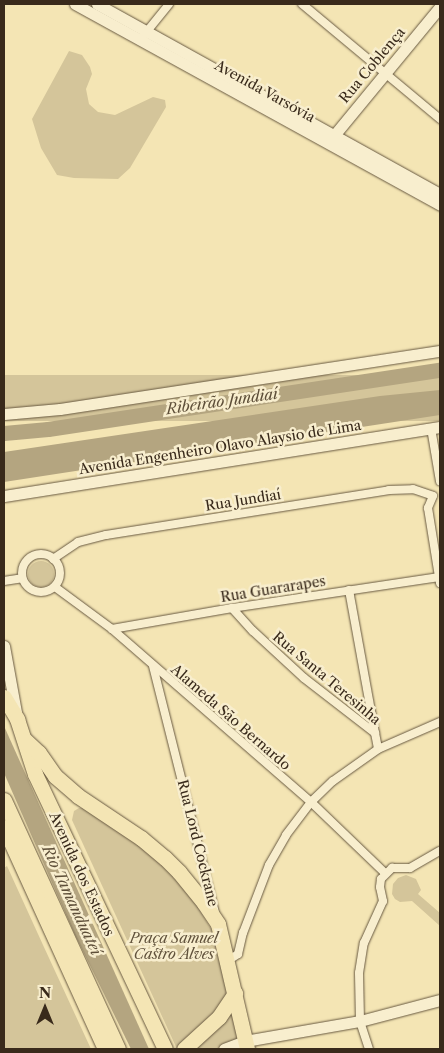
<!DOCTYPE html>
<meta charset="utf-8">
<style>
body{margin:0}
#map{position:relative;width:444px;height:1053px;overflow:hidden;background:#f4e5b4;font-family:"Libre Caslon Text",serif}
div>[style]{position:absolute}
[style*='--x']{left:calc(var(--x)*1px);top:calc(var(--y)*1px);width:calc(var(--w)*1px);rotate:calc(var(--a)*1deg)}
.green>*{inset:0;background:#d4c59a;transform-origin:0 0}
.round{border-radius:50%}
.water>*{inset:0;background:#b4a580}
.river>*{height:15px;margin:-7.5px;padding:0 7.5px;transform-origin:7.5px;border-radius:7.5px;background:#b4a580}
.roads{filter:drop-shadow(0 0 1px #685941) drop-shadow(0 0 1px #685941)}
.street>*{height:8px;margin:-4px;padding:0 4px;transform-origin:4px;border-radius:4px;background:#f8eece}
.street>.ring{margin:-4px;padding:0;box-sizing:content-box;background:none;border:8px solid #f8eece;border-radius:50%}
.secondary>*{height:11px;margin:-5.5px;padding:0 5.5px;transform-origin:5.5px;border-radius:5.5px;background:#f8eece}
.highway>*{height:15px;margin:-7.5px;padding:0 7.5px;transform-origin:7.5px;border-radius:7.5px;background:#f4e5b4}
span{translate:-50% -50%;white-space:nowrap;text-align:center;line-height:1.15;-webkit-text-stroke:5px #f8eece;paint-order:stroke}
.street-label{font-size:14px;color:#392a1b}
.park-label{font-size:14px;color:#60513b;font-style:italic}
.water-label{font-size:15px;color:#5e4f39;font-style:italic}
.frame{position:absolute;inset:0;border:5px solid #392a1b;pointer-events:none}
.north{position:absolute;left:20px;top:983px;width:50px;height:50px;-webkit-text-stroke:4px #f8eece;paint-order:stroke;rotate:0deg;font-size:14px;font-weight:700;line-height:20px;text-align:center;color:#392a1b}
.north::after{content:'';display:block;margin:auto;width:18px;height:22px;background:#392a1b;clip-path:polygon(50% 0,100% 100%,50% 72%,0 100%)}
</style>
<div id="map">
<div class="green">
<div style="clip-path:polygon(69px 51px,82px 55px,90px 67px,92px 74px,86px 89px,89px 104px,98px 112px,115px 115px,153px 97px,165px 100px,166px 107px,130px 168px,118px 179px,74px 178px,57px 175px,41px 148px,32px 119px)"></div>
<div style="left:440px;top:375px;width:46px;height:441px;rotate:90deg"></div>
<div class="round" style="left:28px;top:561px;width:26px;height:26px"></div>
<div style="clip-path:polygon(79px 808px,89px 808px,140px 843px,183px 883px,213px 932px,242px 1049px,177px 1049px,72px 820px,74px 811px)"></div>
<div style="clip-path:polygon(7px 866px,43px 945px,91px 1049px,4px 1049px,4px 868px)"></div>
<div style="clip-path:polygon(406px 875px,416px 879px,421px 890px,418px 894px,440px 913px,440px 926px,412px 901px,400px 902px,395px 899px,392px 894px,393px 884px,398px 878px)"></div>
</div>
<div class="water">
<div style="clip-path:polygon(440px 390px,440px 415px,4px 482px,4px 452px,380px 396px)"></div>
<div style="clip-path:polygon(4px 726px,149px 1049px,131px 1049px,75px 935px,4px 773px)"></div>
</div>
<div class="river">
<div style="--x:4;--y:433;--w:44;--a:-5.2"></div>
<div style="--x:48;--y:429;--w:396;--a:-8.6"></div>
</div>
<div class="roads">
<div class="street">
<div style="--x:302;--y:4;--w:180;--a:39.8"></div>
<div style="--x:144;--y:35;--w:40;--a:-51"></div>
<div style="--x:431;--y:428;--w:54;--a:80.4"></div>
<div style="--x:433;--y:496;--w:13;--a:113"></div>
<div style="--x:428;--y:508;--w:76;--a:80.9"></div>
<div class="ring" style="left:22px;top:554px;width:30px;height:30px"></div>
<div style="--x:53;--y:559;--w:30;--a:-34"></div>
<div style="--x:78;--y:542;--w:29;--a:-14"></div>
<div style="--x:106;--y:535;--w:287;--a:-9"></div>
<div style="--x:389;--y:490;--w:24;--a:-2"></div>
<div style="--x:413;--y:489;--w:21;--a:19"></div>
<div style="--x:4;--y:581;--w:18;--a:-9"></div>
<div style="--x:55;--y:587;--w:71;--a:36.4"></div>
<div style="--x:112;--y:629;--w:264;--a:41"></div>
<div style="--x:311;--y:802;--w:103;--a:43.8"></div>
<div style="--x:349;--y:590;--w:145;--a:79.7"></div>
<div style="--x:232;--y:608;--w:31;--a:48"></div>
<div style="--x:253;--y:631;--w:69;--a:42.7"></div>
<div style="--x:304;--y:678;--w:90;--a:37.8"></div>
<div style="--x:375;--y:733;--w:16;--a:79"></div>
<div style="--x:112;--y:629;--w:122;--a:-9.9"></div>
<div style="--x:232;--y:608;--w:209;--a:-8.5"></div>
<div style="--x:153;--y:666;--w:254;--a:75.9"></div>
<div style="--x:227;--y:961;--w:13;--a:-32"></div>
<div style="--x:238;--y:954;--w:22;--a:-77"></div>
<div style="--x:243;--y:933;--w:73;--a:-69.1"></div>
<div style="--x:269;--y:865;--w:34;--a:-60"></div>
<div style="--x:286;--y:835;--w:41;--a:-52.9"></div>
<div style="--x:311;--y:802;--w:30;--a:-44"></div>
<div style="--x:333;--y:781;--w:55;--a:-35.4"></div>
<div style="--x:378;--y:749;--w:68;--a:-23.5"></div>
<div style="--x:369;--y:1049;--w:29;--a:-108"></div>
<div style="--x:360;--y:1021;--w:48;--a:-91.2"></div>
<div style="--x:359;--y:973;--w:30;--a:-81"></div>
<div style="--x:364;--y:943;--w:46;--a:-65.7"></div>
<div style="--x:383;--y:901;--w:14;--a:-102"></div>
<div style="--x:380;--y:887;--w:8;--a:-83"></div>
<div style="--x:381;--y:879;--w:16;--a:-45"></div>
<div style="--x:392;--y:868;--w:18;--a:0"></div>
<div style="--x:410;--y:868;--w:34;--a:-30"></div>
</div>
<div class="secondary">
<div style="--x:75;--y:4;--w:417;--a:28.8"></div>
<div style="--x:97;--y:4;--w:392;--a:29"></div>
<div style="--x:331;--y:139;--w:171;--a:-50.5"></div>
<div style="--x:4;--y:414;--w:56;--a:-5.1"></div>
<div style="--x:60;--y:409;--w:384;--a:-8.7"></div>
<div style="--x:4;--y:496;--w:441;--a:-9"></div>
<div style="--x:4;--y:646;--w:67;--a:79.7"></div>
<div style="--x:224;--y:1049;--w:22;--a:-21"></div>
<div style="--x:245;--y:1041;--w:117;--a:-9.9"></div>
<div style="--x:360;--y:1021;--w:83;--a:-14.7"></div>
</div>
<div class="highway">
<div style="--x:4;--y:697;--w:26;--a:59"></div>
<div style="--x:17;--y:719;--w:58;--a:71.9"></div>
<div style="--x:35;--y:774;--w:304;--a:64.7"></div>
<div style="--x:25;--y:740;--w:19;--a:43"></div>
<div style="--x:39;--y:753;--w:28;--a:55"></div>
<div style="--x:55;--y:776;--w:30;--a:41"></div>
<div style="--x:78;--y:796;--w:76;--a:33.7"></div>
<div style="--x:141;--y:838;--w:31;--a:40"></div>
<div style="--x:165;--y:858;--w:20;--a:45"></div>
<div style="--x:179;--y:872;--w:40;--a:51"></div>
<div style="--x:204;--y:903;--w:25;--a:56"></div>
<div style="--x:218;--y:924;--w:128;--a:76.9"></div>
<div style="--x:4;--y:800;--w:274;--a:65.4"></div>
<div style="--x:4;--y:827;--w:244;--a:65.5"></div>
<div style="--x:184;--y:1049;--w:47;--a:-42.4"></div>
<div style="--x:219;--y:1017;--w:29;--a:-56"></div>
</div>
</div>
<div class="street-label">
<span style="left:372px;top:65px;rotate:-50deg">Rua Coblença</span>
<span style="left:265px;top:91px;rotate:29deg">Avenida Varsóvia</span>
<span style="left:220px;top:447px;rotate:-9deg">Avenida Engenheiro Olavo Alaysio de Lima</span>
<span style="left:243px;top:500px;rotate:-9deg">Rua Jundiaí</span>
<span style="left:273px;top:589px;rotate:-9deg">Rua Guararapes</span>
<span style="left:327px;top:678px;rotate:40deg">Rua Santa Teresinha</span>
<span style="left:231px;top:717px;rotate:41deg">Alameda São Bernardo</span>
<span style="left:198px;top:843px;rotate:76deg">Rua Lord Cockrane</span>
<span style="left:82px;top:874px;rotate:65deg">Avenida dos Estados</span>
</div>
<div class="park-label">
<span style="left:174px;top:946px">Praça Samuel<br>Castro Alves</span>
</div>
<div class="water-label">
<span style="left:222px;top:401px;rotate:-8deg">Ribeirão Jundiaí</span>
<span style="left:72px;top:900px;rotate:65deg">Rio Tamanduateí</span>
</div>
<div class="frame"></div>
<div class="north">N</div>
</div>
